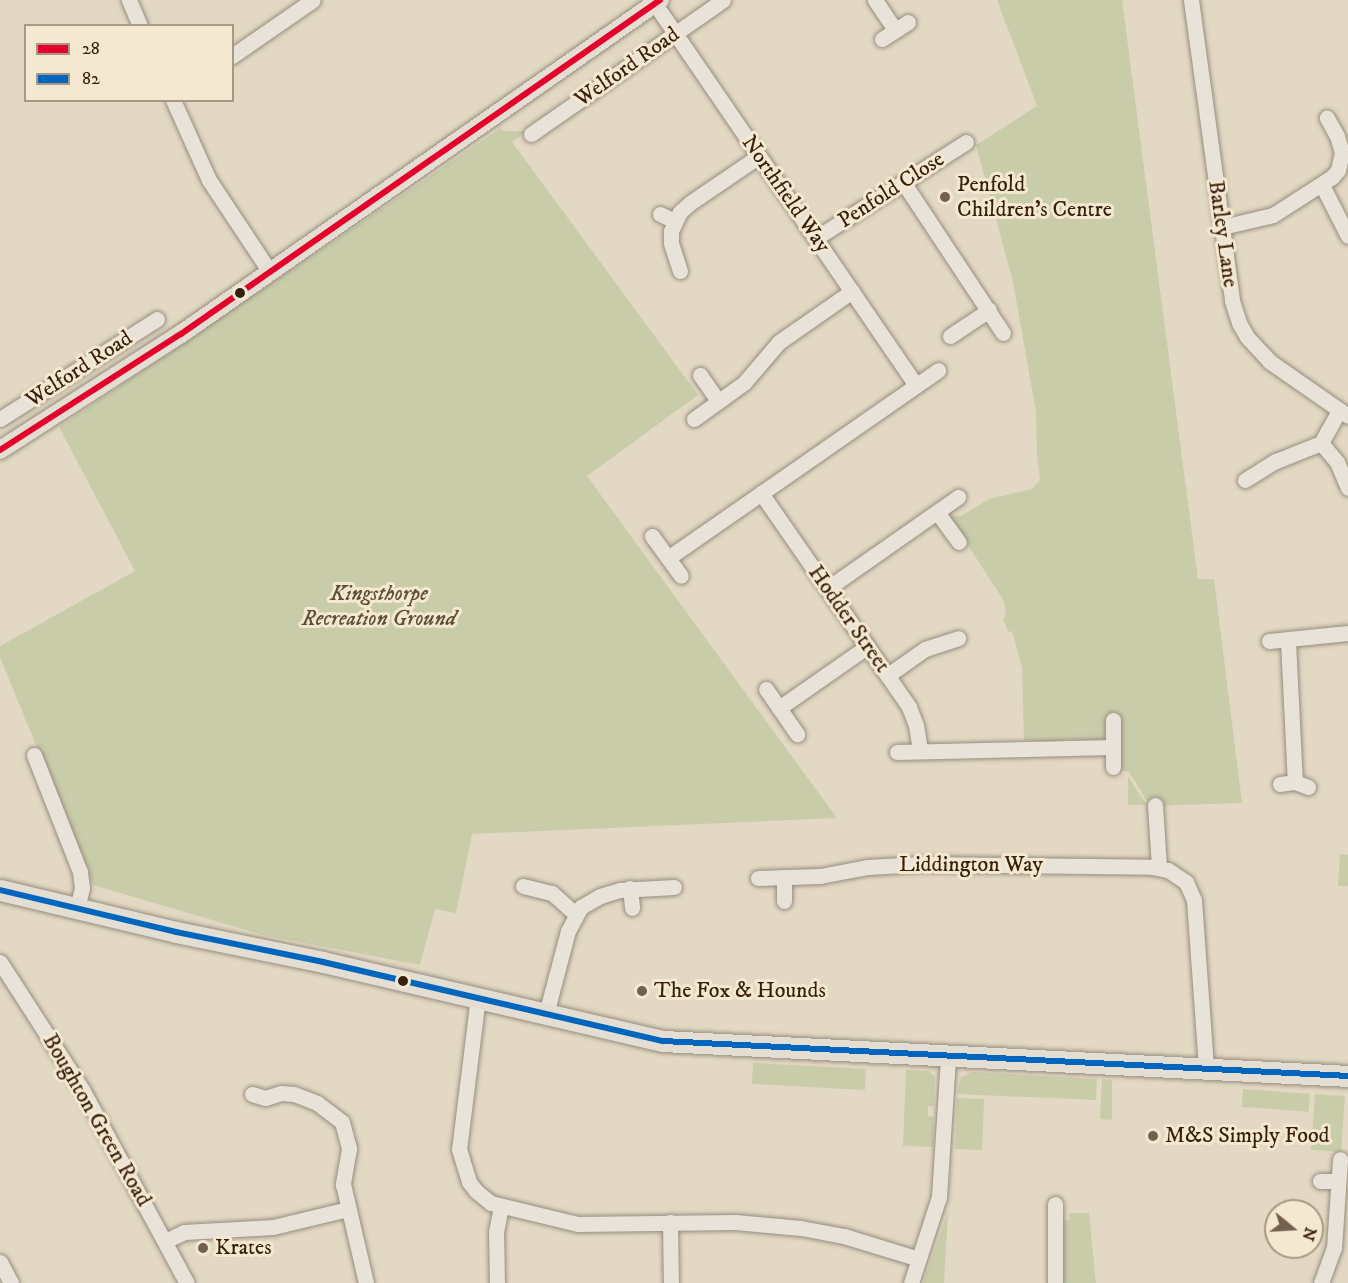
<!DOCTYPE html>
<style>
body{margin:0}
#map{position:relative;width:1348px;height:1283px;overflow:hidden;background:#e3d8c3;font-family:"IM FELL DW Pica",serif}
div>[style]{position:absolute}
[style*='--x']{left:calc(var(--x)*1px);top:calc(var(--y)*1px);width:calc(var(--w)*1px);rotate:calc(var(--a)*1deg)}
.green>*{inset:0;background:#c9cca9;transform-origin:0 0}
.roads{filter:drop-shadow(0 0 2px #968d7f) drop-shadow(0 0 2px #968d7f)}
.minor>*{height:15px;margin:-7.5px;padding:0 7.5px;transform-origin:7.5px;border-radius:7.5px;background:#e8e2d8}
.major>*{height:18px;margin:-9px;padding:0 9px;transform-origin:9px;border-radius:9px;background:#e4ded2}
.highway>*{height:21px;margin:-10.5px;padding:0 10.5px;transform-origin:10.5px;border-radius:10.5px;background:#e4ded2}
.bus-1>*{height:6px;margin:-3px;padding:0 3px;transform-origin:3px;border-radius:3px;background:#e4002b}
.bus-2>*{height:6px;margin:-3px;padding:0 3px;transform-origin:3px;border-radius:3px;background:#0065bd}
.dots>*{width:16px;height:16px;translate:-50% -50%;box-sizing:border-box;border:3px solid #f5e8d0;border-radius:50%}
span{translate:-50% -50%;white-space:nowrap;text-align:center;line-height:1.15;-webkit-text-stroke:6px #f5e8d0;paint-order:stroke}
.street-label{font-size:22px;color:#371f0f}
.poi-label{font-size:22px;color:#371f0f}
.left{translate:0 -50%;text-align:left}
.park-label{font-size:22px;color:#5c5037;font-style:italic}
.legend{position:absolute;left:24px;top:24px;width:210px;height:78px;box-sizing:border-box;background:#f5e8d0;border:2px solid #a99883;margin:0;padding:8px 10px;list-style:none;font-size:18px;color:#371f0f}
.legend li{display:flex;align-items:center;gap:12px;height:30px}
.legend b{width:30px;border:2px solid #a99883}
.north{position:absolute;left:1264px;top:1199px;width:60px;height:60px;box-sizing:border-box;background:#f5e8d0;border:2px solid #a99883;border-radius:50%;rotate:108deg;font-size:16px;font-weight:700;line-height:24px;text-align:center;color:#371f0f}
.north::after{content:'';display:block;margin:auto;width:21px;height:27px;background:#73604e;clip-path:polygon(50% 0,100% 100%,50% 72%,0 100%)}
</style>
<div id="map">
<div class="green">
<div style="clip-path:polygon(997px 0,1122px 0,1198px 579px,1214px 579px,1242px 803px,1150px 806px,1129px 772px,1118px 770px,1107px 734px,1103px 741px,1065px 739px,1060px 743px,1033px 744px,1033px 740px,1024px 740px,1022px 668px,1012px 631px,1008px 632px,1003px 618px,1006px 616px,1004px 601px,949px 516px,961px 516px,989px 499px,1032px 489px,1040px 480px,1037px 455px,1036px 412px,1013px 282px,976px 145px,1037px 106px)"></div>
<div style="clip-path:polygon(501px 128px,504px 131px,527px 131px,512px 142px,698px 395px,587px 476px,837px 818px,472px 834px,456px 913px,435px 909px,420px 965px,263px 935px,93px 885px,0 657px,0 646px,135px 571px,59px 427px)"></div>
<div style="clip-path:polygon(1128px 776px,1138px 792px,1147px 805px,1128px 805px)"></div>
<div style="clip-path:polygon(1340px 854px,1348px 855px,1348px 886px,1338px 886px)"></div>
<div style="left:753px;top:1063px;width:113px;height:21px;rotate:3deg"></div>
<div style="clip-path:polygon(906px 1070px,929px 1071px,935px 1077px,934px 1106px,928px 1106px,928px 1116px,934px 1117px,933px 1147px,903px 1146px)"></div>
<div style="clip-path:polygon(973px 1072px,1097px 1079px,1096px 1100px,957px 1094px,961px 1077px)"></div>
<div style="clip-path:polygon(1102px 1079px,1112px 1080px,1112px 1120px,1100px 1119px)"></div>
<div style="left:1243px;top:1089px;width:67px;height:18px;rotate:4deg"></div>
<div style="left:1315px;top:1094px;width:30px;height:56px;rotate:4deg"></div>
<div style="left:957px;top:1098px;width:27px;height:51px;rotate:2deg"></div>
<div style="clip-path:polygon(948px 1212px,944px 1283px,923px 1283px)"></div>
<div style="clip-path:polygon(1070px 1213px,1089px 1213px,1096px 1283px,1062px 1283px,1063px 1221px,1069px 1220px)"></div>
</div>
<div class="roads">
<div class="minor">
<div style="--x:129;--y:0;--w:28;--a:67"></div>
<div style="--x:875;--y:0;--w:36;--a:56"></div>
<div style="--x:1191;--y:0;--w:304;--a:82.2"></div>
<div style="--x:1232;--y:301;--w:23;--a:72"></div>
<div style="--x:1239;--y:323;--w:16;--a:60"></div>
<div style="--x:1247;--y:337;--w:33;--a:47"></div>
<div style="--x:1269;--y:361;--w:96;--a:34.8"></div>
<div style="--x:655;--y:4;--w:462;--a:55.6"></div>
<div style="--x:882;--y:39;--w:31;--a:-33"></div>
<div style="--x:232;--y:56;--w:98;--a:-34.7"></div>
<div style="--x:173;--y:100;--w:88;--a:65.8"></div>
<div style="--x:209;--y:180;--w:110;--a:56.5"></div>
<div style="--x:531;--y:134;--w:234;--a:-34.9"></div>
<div style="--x:903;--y:182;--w:181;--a:56.5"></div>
<div style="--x:1322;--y:185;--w:57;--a:63"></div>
<div style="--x:660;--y:214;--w:17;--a:25"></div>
<div style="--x:1222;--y:227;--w:52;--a:-13.2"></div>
<div style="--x:1273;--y:215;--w:70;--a:-32.8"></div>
<div style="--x:1332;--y:177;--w:9;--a:-49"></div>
<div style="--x:1338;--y:170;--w:17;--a:-77"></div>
<div style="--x:1342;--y:153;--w:18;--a:-106"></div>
<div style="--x:1337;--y:136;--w:21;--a:-119"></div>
<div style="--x:816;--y:238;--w:178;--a:-32.6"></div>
<div style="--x:680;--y:271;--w:29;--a:-108"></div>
<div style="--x:671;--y:243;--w:12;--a:-90"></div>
<div style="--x:671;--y:231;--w:21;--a:-65"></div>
<div style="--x:680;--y:212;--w:13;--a:-42"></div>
<div style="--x:690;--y:203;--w:83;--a:-34.3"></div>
<div style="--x:950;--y:336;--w:47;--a:-33.7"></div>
<div style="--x:700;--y:375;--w:32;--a:55"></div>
<div style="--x:0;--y:419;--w:186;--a:-32.5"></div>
<div style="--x:694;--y:419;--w:62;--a:-35.8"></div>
<div style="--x:744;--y:383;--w:54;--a:-49.5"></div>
<div style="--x:779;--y:342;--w:89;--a:-34.9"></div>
<div style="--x:1321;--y:443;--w:25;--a:50"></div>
<div style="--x:1337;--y:462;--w:28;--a:67"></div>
<div style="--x:1245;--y:480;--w:36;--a:-32"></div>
<div style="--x:1276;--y:461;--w:48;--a:-21.8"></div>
<div style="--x:1321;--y:443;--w:38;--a:-61"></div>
<div style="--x:761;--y:493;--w:260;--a:55.3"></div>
<div style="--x:909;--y:707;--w:19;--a:69"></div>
<div style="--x:916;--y:725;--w:26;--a:81"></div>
<div style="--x:937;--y:512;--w:37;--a:54"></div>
<div style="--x:652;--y:536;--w:49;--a:54.1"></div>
<div style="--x:668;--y:558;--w:329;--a:-34.8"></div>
<div style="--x:828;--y:588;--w:159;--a:-35"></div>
<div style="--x:1269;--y:641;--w:79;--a:-5.8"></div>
<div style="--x:1288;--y:641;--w:141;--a:87.2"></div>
<div style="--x:888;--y:675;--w:45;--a:-35.1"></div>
<div style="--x:925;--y:649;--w:35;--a:-18"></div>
<div style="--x:766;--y:689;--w:55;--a:55.4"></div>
<div style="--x:779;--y:708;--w:108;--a:-34.9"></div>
<div style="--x:1113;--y:720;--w:47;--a:90"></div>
<div style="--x:897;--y:752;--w:216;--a:-1.3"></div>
<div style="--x:34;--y:755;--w:126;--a:68.5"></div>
<div style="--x:80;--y:872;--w:16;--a:83"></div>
<div style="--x:82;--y:888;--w:21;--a:104"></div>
<div style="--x:1280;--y:784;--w:15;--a:-8"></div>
<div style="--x:1295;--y:782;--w:14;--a:21"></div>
<div style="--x:1155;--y:805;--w:62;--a:86.3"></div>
<div style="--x:784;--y:877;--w:24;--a:90"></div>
<div style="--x:758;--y:878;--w:62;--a:-1.8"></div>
<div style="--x:820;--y:876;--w:49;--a:-10.6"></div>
<div style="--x:868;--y:867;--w:52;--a:-3.3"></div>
<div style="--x:920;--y:864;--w:232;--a:0.7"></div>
<div style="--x:1152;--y:867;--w:16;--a:11"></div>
<div style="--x:1168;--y:870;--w:22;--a:34"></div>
<div style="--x:1186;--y:882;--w:20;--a:66"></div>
<div style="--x:1194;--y:900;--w:167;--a:85.9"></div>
<div style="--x:523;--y:886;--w:30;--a:14"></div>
<div style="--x:552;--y:893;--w:31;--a:42"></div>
<div style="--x:630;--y:888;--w:20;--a:84"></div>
<div style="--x:0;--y:962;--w:153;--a:57.2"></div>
<div style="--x:83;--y:1091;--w:218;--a:61.6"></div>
<div style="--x:478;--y:997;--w:153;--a:97.1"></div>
<div style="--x:459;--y:1149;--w:34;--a:73"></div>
<div style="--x:469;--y:1182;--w:11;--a:52"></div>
<div style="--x:476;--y:1191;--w:19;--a:39"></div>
<div style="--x:491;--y:1203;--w:89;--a:13.6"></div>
<div style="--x:578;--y:1224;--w:157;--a:-0.7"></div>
<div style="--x:735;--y:1222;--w:66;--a:5.2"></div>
<div style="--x:801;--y:1228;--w:44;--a:10.5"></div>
<div style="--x:844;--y:1236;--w:78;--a:17"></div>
<div style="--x:546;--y:1014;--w:86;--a:-75.2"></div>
<div style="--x:568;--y:931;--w:27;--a:-62"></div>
<div style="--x:581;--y:907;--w:22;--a:-30"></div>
<div style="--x:600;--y:896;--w:21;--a:-17"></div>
<div style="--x:620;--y:890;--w:54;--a:-3.2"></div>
<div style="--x:252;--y:1094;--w:14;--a:17"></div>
<div style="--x:265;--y:1098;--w:17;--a:-17"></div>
<div style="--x:281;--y:1093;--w:13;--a:4"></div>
<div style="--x:294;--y:1094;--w:25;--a:21"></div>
<div style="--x:317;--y:1103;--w:31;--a:37"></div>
<div style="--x:342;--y:1122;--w:28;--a:75"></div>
<div style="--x:349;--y:1149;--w:36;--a:100"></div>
<div style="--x:343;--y:1184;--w:102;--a:76.9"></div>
<div style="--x:1320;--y:1181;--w:18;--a:0"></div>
<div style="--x:1055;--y:1204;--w:79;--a:90"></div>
<div style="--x:670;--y:1222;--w:61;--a:89.1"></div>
<div style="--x:165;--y:1241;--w:21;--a:-25"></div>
<div style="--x:184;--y:1232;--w:89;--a:-3.2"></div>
<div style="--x:273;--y:1227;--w:77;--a:-13.5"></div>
<div style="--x:0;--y:1262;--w:24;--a:62"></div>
<div style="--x:497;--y:1283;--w:51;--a:-91.1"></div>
<div style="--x:496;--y:1232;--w:25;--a:-79"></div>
<div style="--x:911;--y:1283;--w:90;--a:-72"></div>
<div style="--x:939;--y:1197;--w:141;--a:-86.3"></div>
<div style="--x:1321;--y:1283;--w:37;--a:-70"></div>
<div style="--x:1334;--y:1248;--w:89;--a:-86.1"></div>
</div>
<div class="major">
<div style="--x:0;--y:450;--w:215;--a:-32.7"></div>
<div style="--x:181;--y:334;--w:584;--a:-34.89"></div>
</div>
<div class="highway">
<div style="--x:0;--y:890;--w:181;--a:13.4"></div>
<div style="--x:176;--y:932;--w:150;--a:11.5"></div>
<div style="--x:323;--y:962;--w:349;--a:13.1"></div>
<div style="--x:663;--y:1041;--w:686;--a:2.92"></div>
</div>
</div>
<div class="bus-1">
<div style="--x:0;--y:450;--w:215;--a:-32.7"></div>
<div style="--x:181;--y:334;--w:584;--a:-34.89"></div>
</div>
<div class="bus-2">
<div style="--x:0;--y:890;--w:181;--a:13.4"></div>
<div style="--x:176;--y:932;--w:150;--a:11.5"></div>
<div style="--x:323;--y:962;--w:349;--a:13.1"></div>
<div style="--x:663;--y:1041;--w:686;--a:2.92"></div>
</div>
<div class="dots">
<div style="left:945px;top:197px;background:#73604e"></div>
<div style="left:240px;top:293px;background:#371f0f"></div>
<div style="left:403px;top:981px;background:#371f0f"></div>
<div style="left:642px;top:991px;background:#73604e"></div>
<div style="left:1153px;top:1136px;background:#73604e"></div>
<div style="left:203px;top:1248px;background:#73604e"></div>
</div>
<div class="street-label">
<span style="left:627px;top:67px;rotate:-35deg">Welford Road</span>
<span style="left:891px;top:190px;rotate:-33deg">Penfold Close</span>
<span style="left:786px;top:194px;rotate:55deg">Northfield Way</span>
<span style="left:1223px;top:234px;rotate:82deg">Barley Lane</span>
<span style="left:79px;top:369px;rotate:-33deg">Welford Road</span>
<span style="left:849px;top:619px;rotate:55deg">Hodder Street</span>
<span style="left:971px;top:865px">Liddington Way</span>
<span style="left:97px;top:1120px;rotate:60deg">Boughton Green Road</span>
</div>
<div class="poi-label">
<span class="left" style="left:957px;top:197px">Penfold<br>Children's Centre</span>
<span class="left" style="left:654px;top:991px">The Fox &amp; Hounds</span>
<span class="left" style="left:1165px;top:1136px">M&amp;S Simply Food</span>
<span class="left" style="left:215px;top:1248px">Krates</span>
</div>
<div class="park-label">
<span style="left:379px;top:606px">Kingsthorpe<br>Recreation Ground</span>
</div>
<ul class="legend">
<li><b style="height:8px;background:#e4002b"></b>28</li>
<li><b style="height:8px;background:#0065bd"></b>82</li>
</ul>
<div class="north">N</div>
</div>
